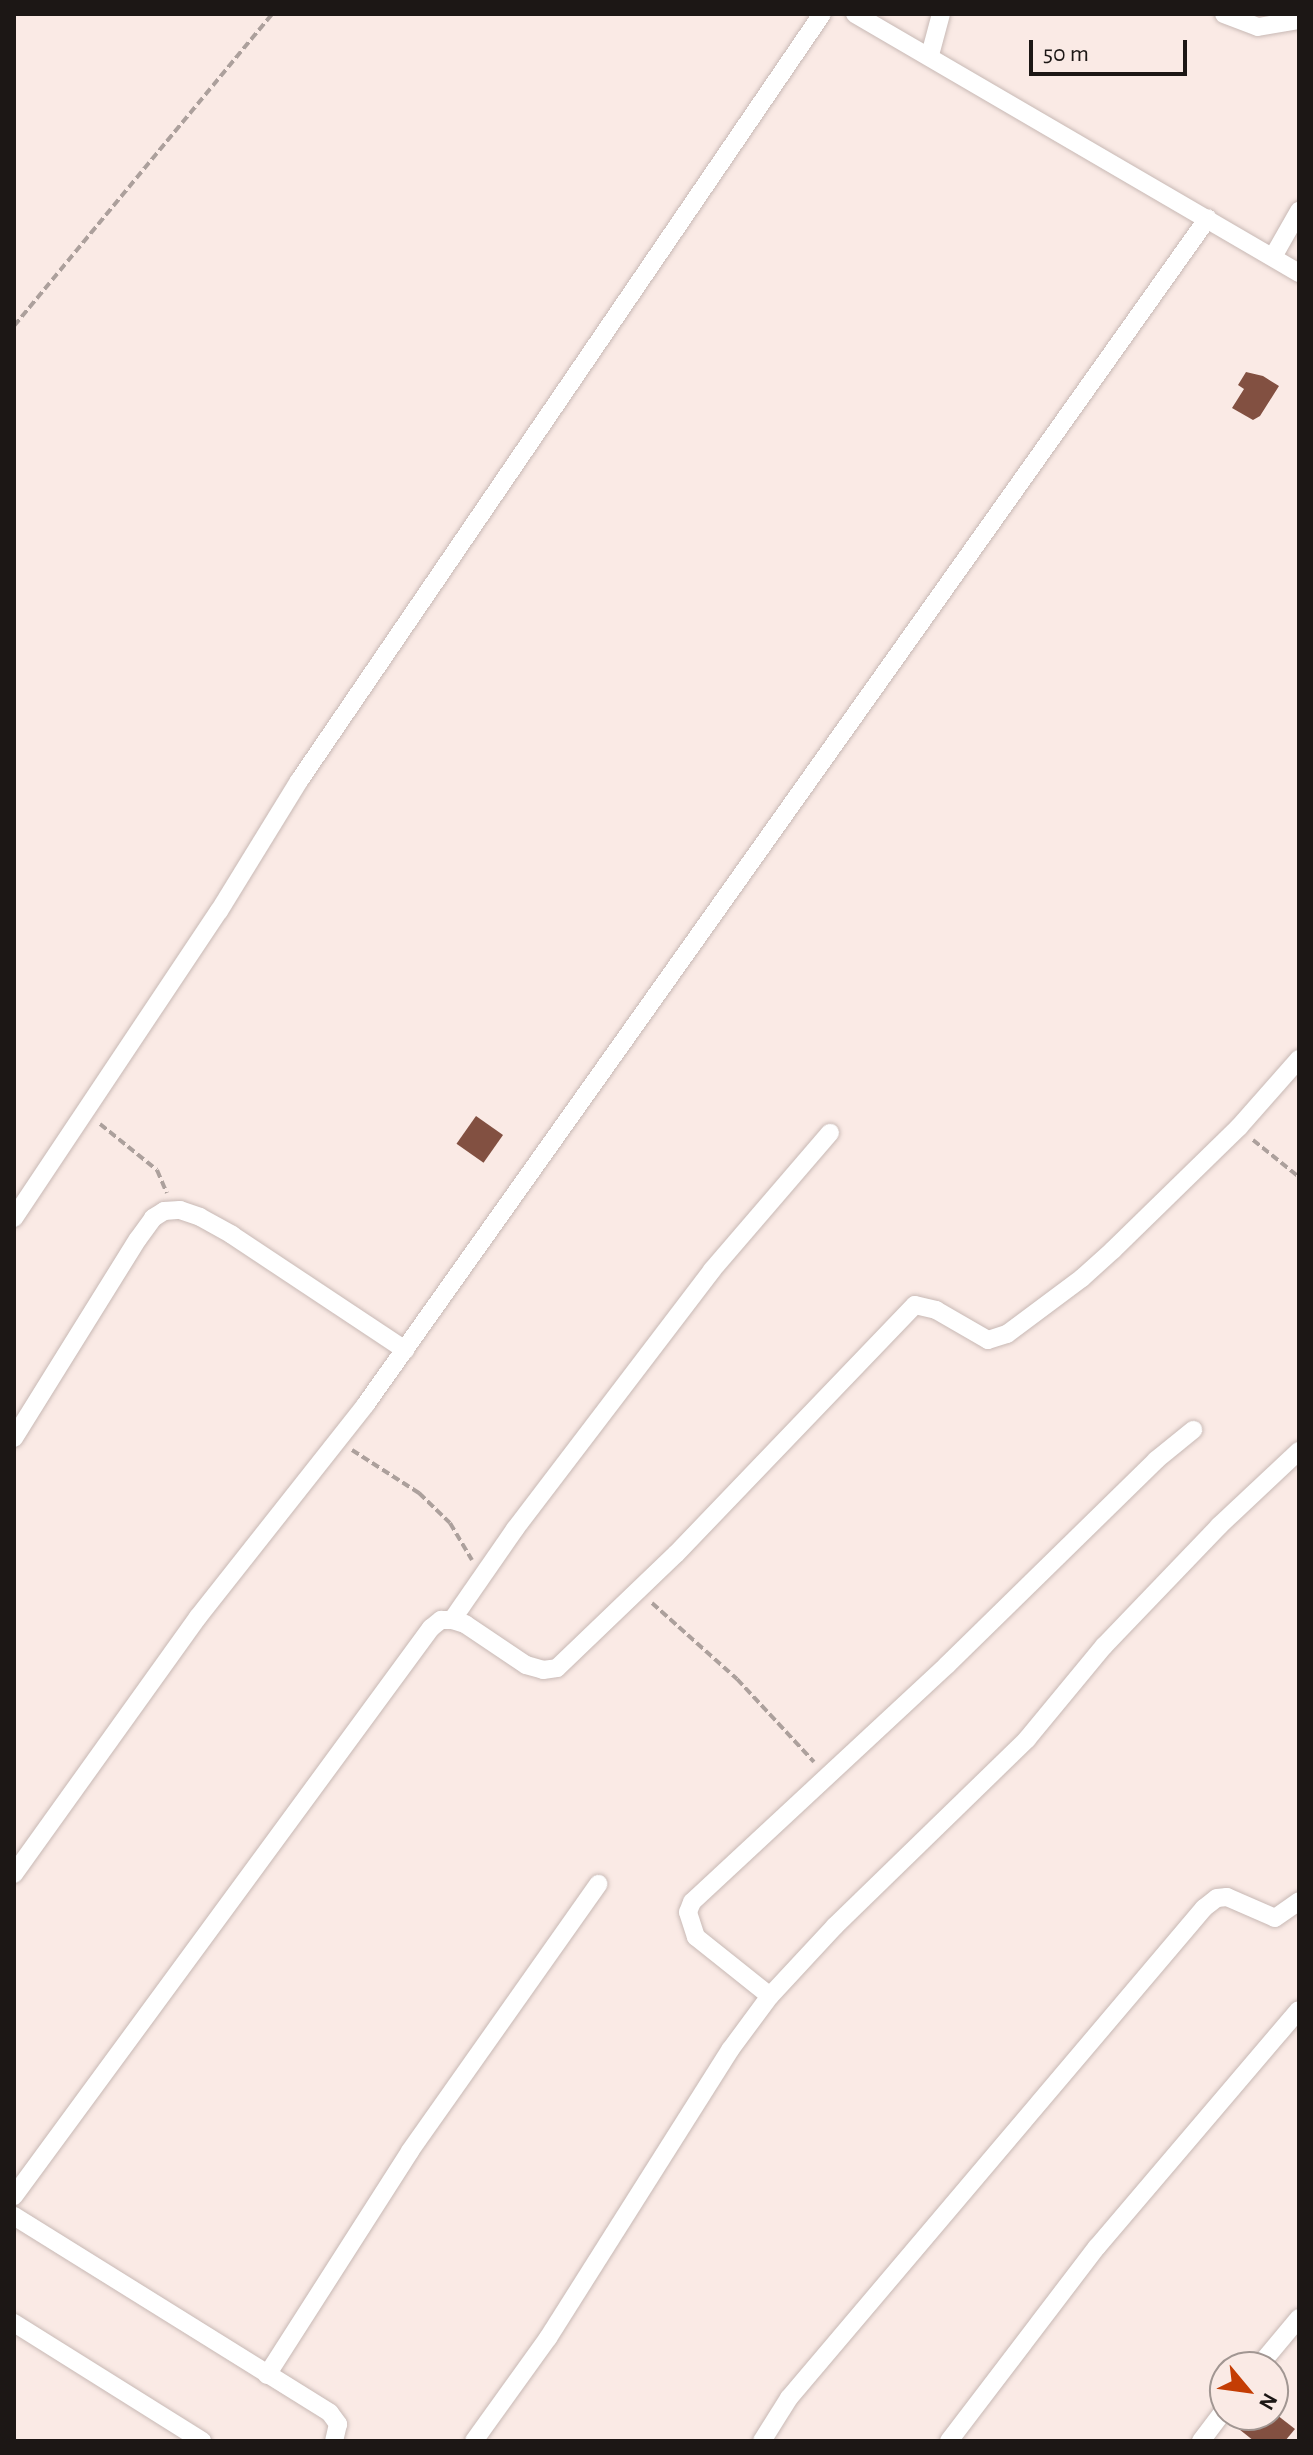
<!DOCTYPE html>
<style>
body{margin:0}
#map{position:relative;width:1313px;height:2455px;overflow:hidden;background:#faeae5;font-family:"Alegreya Sans",sans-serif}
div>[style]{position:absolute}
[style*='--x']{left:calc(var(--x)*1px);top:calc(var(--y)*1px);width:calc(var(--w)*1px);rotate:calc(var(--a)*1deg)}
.building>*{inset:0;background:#825041;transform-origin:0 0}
.path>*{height:4px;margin-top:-2px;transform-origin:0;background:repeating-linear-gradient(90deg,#aca09c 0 8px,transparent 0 12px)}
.roads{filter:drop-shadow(0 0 2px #c8b9b5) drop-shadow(0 0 2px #c8b9b5)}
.street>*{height:18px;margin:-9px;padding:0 9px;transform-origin:9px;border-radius:9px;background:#fff}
span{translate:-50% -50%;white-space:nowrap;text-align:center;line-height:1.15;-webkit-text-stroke:8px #faeae5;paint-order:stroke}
.frame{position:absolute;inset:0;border:16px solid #1c1715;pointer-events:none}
.north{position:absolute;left:1209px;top:2351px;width:80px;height:80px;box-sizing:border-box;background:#faeae5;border:2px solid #a19692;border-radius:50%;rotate:119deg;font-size:22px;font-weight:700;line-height:32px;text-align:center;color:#1c1715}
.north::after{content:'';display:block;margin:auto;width:28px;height:36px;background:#c43d04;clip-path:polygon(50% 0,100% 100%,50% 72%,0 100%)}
.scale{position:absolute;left:1029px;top:40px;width:158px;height:36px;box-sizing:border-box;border:4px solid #1c1715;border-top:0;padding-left:10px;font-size:24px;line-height:28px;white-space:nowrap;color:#1c1715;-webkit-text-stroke:6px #faeae5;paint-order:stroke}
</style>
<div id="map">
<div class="building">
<div style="clip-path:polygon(1246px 372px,1263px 376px,1279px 386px,1260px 416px,1253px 420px,1232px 408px,1244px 389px,1238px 385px)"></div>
<div style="left:476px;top:1116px;width:33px;height:34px;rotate:35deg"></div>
<div style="clip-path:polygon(1235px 2415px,1277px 2415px,1295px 2429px,1285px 2441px,1254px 2441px,1230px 2422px)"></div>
</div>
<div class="path">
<div style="--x:14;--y:326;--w:405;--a:-50.4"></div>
<div style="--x:100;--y:1124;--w:73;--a:38.9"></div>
<div style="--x:157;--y:1170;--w:25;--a:67"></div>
<div style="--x:1253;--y:1140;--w:59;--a:38.8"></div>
<div style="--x:352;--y:1450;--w:80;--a:32.7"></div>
<div style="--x:419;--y:1493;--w:43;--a:44.1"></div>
<div style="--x:450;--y:1523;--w:43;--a:59.3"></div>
<div style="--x:652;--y:1603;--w:114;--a:41.8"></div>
<div style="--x:737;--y:1679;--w:113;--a:47.1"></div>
</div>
<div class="roads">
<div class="street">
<div style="--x:855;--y:14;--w:514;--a:30.26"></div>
<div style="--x:1224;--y:14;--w:36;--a:21"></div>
<div style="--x:1258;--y:27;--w:42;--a:-9.7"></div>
<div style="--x:930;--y:55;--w:42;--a:-75"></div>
<div style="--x:1274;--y:255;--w:51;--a:-60.4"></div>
<div style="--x:14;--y:1218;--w:369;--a:-56.3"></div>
<div style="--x:219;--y:911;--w:153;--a:-58.4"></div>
<div style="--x:299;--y:781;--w:928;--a:-55.71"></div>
<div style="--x:14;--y:1438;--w:234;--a:-58.1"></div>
<div style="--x:138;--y:1239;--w:26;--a:-54"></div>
<div style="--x:153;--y:1218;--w:13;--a:-32"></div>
<div style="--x:164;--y:1211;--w:16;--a:-4"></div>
<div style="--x:180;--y:1210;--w:21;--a:19"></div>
<div style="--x:200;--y:1217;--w:37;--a:29"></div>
<div style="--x:232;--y:1235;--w:208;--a:33.6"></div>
<div style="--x:452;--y:1620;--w:111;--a:-55.3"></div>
<div style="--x:515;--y:1529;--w:325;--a:-52.7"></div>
<div style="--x:712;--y:1270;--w:181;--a:-49.3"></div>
<div style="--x:14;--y:1874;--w:316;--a:-54.4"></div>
<div style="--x:198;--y:1617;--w:271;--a:-51.7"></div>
<div style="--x:366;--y:1404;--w:1454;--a:-54.63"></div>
<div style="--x:770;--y:1996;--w:95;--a:-141.4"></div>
<div style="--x:696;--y:1937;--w:26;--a:-108"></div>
<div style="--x:688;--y:1912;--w:11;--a:-68"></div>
<div style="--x:692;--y:1902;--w:348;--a:-42.9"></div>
<div style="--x:947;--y:1665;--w:293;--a:-44.4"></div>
<div style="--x:1156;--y:1460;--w:48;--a:-39"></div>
<div style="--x:14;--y:2196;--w:705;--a:-53.72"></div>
<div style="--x:431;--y:1628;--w:13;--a:-39"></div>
<div style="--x:441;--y:1620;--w:11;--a:0"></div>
<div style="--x:452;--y:1620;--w:14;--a:17"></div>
<div style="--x:465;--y:1624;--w:73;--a:33.9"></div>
<div style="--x:526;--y:1665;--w:18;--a:16"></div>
<div style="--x:543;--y:1670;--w:14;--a:-8"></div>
<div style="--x:557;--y:1668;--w:165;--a:-43.8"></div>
<div style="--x:676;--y:1554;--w:345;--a:-46.2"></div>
<div style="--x:915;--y:1305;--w:22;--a:13"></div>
<div style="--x:936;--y:1310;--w:60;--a:30"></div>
<div style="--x:988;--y:1340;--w:20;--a:-18"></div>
<div style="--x:1007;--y:1334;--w:94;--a:-36.7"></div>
<div style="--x:1082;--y:1278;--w:42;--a:-42.1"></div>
<div style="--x:1113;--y:1250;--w:176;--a:-44.3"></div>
<div style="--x:1239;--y:1127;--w:91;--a:-48.6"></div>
<div style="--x:14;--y:2216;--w:372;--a:31.9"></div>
<div style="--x:330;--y:2413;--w:14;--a:54"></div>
<div style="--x:338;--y:2424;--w:17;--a:103"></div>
<div style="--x:14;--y:2323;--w:222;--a:32.1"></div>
<div style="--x:1258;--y:2367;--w:64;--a:-50.1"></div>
<div style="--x:267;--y:2375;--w:266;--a:-57.4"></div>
<div style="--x:410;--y:2151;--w:327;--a:-54.8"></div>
<div style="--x:474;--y:2441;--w:127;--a:-54.3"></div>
<div style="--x:548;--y:2338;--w:341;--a:-57.7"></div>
<div style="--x:730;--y:2050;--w:67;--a:-53.5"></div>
<div style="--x:770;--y:1996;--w:96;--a:-47.1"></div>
<div style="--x:835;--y:1926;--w:268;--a:-44.2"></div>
<div style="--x:1027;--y:1739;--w:121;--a:-50.4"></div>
<div style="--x:1104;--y:1646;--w:166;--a:-46.2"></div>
<div style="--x:1219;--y:1526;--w:110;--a:-43.2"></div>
<div style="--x:762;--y:2441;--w:51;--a:-57.9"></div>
<div style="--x:789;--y:2398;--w:642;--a:-49.74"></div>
<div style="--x:1204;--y:1908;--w:16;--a:-38"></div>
<div style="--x:1217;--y:1898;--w:10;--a:-6"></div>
<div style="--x:1227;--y:1897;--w:52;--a:23.6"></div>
<div style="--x:1275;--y:1918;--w:29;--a:-35"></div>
<div style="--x:949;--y:2441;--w:244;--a:-52.7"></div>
<div style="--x:1097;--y:2247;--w:311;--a:-49.6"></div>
<div style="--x:1201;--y:2441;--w:40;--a:-53"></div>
</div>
</div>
<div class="frame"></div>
<div class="north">N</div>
<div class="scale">50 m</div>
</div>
